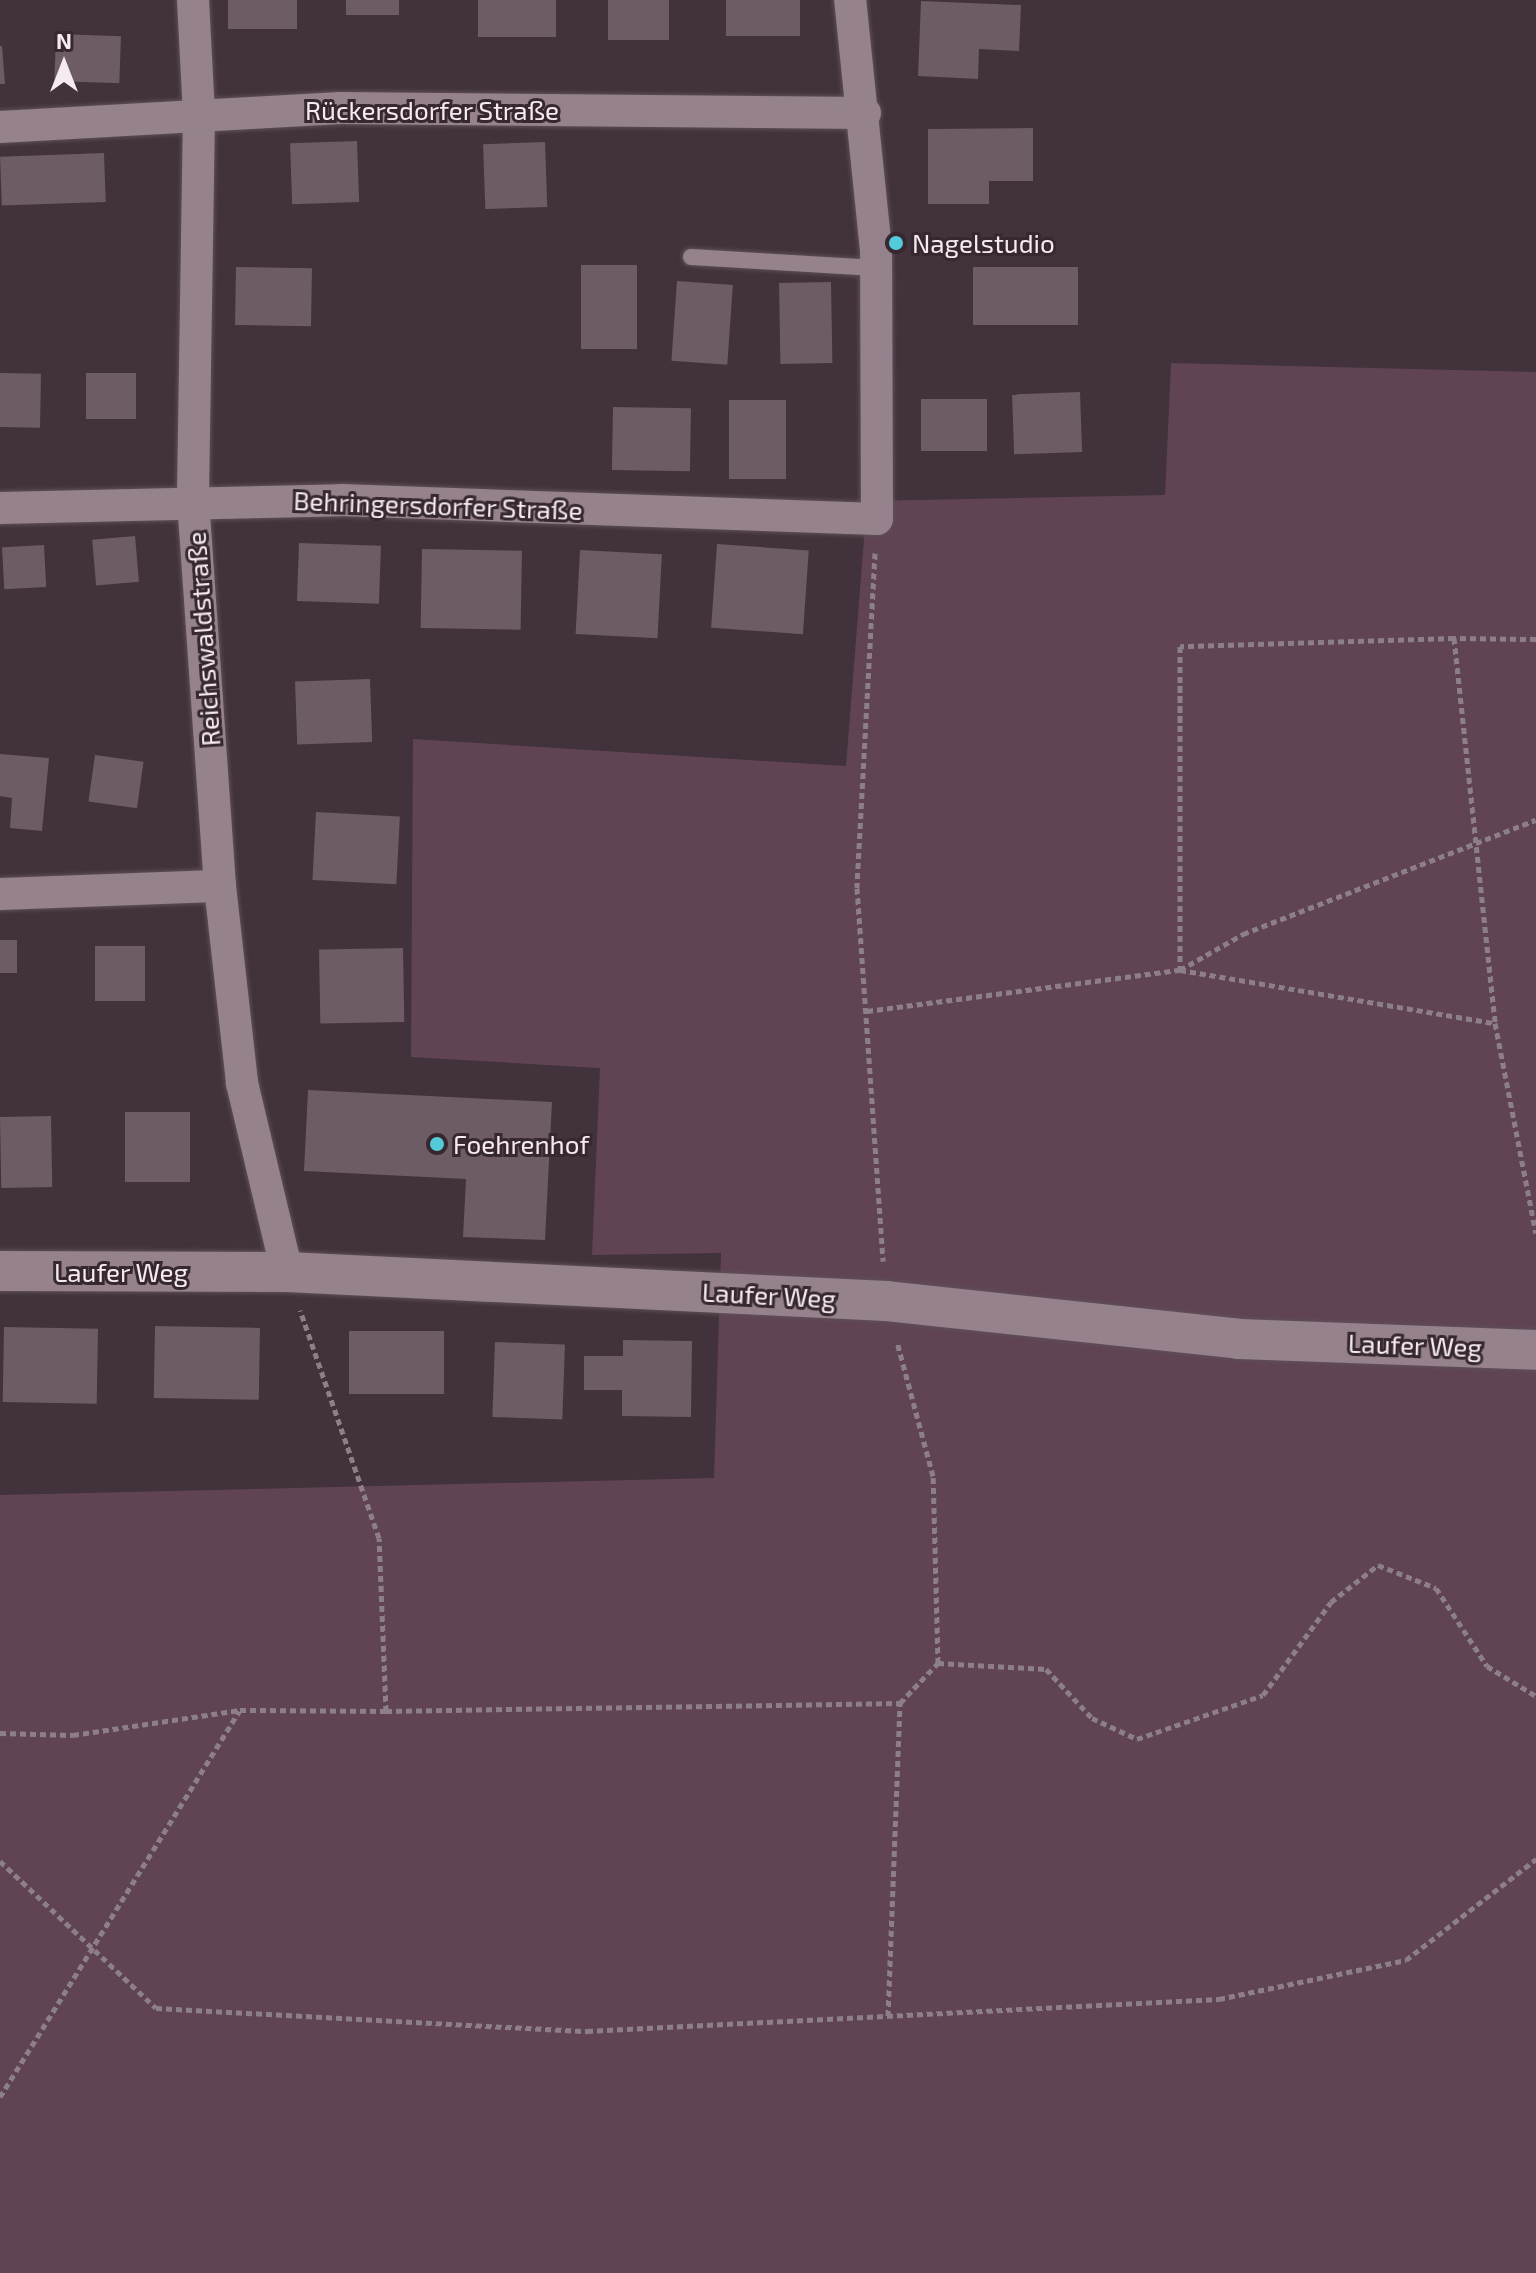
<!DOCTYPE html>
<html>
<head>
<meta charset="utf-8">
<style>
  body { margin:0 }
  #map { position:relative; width:1536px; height:2273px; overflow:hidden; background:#42323b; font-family:"Exo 2",sans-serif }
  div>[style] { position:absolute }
  .green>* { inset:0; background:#614454 }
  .building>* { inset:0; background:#6d5b65; transform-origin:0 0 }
  .path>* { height:5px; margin-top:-2.5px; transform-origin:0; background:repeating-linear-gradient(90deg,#8d7f87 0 6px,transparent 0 10px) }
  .roads { filter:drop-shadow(0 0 2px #5d4f58) drop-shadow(0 0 2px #5d4f58) }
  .service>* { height:16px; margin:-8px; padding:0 8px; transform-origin:8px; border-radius:8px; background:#95828c }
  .minor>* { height:32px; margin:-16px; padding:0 16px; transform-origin:16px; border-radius:16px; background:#95828c }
  .tertiary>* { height:40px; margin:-20px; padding:0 20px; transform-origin:20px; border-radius:20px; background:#95828c }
  .dots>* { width:22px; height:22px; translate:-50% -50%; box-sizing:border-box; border:4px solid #372830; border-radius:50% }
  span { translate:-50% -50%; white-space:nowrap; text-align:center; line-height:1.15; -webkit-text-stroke:6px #372830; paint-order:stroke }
  .street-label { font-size:26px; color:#f5eaf0 }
  .poi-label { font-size:26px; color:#f5eaf0 }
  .left { translate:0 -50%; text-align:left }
  .north { position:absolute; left:24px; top:24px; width:80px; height:80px; -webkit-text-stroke:6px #372830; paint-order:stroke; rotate:0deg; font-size:22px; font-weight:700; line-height:32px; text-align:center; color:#f5eaf0 }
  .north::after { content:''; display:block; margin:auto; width:28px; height:36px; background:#f5eaf0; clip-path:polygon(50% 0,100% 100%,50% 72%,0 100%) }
</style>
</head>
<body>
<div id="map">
  <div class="green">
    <i style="clip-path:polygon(1171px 363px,1536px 372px,1536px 2273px,0 2273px,0 1495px,714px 1478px,721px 1253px,592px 1255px,600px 1068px,411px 1057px,413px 739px,846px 766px,867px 501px,1165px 495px)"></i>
  </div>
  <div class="building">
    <i style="left:228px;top:0;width:69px;height:29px"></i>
    <i style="left:346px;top:0;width:53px;height:15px"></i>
    <i style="left:478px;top:0;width:78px;height:37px"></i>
    <i style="left:608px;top:0;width:61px;height:40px"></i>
    <i style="left:726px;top:0;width:74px;height:36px"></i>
    <i style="clip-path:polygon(921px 1px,1021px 5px,1019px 51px,979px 49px,978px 79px,918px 76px)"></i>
    <i style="left:56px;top:34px;width:65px;height:47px;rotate:2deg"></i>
    <i style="clip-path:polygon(0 46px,2px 46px,5px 84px,0 84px)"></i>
    <i style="clip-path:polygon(1033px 128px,1033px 181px,989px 181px,989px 204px,928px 204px,928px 129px)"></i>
    <i style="left:357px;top:141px;width:61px;height:67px;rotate:88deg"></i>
    <i style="left:545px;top:142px;width:65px;height:62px;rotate:88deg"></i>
    <i style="left:104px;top:153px;width:49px;height:104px;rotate:88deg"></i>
    <i style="left:581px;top:265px;width:56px;height:84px"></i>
    <i style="left:236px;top:267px;width:76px;height:58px;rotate:1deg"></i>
    <i style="left:973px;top:267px;width:105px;height:58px"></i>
    <i style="left:677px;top:281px;width:56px;height:80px;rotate:4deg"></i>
    <i style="left:831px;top:282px;width:81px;height:52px;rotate:89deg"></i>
    <i style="left:0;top:373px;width:41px;height:54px;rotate:1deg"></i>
    <i style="left:136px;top:373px;width:46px;height:50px;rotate:90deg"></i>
    <i style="left:1080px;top:392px;width:60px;height:68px;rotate:88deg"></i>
    <i style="left:921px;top:399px;width:66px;height:52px"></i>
    <i style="left:729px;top:400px;width:57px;height:79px"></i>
    <i style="left:613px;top:407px;width:78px;height:63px;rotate:1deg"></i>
    <i style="left:135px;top:536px;width:46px;height:43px;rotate:85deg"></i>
    <i style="left:299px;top:543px;width:82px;height:58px;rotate:2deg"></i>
    <i style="left:717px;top:544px;width:92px;height:84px;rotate:4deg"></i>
    <i style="left:44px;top:545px;width:42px;height:42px;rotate:87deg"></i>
    <i style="left:422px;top:549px;width:100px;height:79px;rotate:1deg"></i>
    <i style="left:580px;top:550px;width:82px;height:84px;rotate:3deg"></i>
    <i style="left:370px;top:679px;width:63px;height:75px;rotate:88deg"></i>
    <i style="clip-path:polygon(0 754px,49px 758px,42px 831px,10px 828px,12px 798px,0 796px)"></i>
    <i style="left:95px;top:755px;width:49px;height:47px;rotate:8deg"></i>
    <i style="left:316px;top:812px;width:84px;height:68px;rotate:3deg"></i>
    <i style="left:17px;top:940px;width:33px;height:17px;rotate:90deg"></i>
    <i style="left:95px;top:946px;width:50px;height:55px"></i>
    <i style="left:403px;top:948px;width:74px;height:84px;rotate:89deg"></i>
    <i style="clip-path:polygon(308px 1090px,552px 1102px,545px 1240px,463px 1237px,466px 1179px,304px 1171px)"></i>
    <i style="left:125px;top:1112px;width:65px;height:70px"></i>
    <i style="left:51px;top:1116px;width:71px;height:51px;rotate:89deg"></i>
    <i style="left:155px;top:1326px;width:105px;height:72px;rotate:1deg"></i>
    <i style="left:4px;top:1327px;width:94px;height:75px;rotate:1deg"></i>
    <i style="left:349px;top:1331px;width:95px;height:63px"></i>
    <i style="clip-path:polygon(623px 1340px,692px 1341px,691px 1417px,622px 1416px,622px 1390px,584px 1390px,584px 1356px,623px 1356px)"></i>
    <i style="left:495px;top:1342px;width:70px;height:75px;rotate:2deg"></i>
  </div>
  <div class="path">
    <i style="left:875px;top:553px;width:335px;rotate:93.1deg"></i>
    <i style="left:857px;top:888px;width:374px;rotate:86deg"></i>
    <i style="left:1454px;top:638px;width:274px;rotate:178.3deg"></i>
    <i style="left:1180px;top:646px;width:324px;rotate:90deg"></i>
    <i style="left:1180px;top:970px;width:73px;rotate:-29.7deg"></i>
    <i style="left:1243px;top:934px;width:314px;rotate:-21.3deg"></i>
    <i style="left:1536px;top:639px;width:82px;rotate:-179.3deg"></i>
    <i style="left:1454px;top:638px;width:387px;rotate:83.9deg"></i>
    <i style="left:1495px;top:1023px;width:214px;rotate:79deg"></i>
    <i style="left:867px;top:1011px;width:316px;rotate:-7.5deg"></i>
    <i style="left:1180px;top:970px;width:319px;rotate:9.6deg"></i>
    <i style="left:938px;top:1663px;width:108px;rotate:3.2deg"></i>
    <i style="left:1046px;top:1669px;width:67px;rotate:46.8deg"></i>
    <i style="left:1092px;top:1718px;width:50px;rotate:25deg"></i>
    <i style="left:1137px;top:1739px;width:133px;rotate:-19.2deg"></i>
    <i style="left:1263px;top:1695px;width:115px;rotate:-53.8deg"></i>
    <i style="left:1331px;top:1602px;width:60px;rotate:-38.2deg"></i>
    <i style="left:1378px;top:1565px;width:62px;rotate:21.6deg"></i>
    <i style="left:1436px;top:1588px;width:93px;rotate:56.8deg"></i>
    <i style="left:1487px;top:1666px;width:57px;rotate:31.5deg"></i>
    <i style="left:386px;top:1711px;width:514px;rotate:-0.89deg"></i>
    <i style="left:900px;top:1703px;width:55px;rotate:-46.5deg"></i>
    <i style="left:938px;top:1663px;width:187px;rotate:-91.5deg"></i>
    <i style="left:933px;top:1476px;width:139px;rotate:-105deg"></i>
    <i style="left:0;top:1733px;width:73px;rotate:1.6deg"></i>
    <i style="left:73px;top:1735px;width:169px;rotate:-8.5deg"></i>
    <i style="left:240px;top:1710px;width:146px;rotate:0.4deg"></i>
    <i style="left:386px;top:1711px;width:173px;rotate:-92.3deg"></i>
    <i style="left:379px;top:1538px;width:241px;rotate:-109.1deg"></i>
    <i style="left:0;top:1861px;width:214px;rotate:43.3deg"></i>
    <i style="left:156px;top:2008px;width:432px;rotate:3.1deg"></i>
    <i style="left:587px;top:2031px;width:633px;rotate:-2.9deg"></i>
    <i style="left:1219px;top:1999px;width:191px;rotate:-11.8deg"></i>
    <i style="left:1406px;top:1960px;width:165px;rotate:-37.8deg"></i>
    <i style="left:888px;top:2016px;width:313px;rotate:-87.8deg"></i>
    <i style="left:0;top:2097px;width:454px;rotate:-58.2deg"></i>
  </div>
  <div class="roads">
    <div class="service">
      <i style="left:691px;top:257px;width:185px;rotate:3.4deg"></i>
    </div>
    <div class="minor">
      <i style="left:193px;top:0;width:113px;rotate:87deg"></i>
      <i style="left:199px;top:113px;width:387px;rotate:90.9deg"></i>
      <i style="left:193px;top:500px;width:387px;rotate:86deg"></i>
      <i style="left:220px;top:886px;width:198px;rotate:83.6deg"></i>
      <i style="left:242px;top:1083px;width:194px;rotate:76.6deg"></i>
      <i style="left:0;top:127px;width:341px;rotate:-3.2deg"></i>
      <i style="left:340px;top:108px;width:525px;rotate:0.55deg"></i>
      <i style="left:0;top:508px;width:341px;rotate:-1.3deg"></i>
      <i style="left:341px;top:500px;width:536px;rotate:2.03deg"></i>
      <i style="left:877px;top:519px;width:269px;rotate:-90.2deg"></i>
      <i style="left:876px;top:250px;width:251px;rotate:-95.9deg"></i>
      <i style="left:0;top:894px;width:220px;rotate:-2.1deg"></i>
    </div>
    <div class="tertiary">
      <i style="left:0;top:1271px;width:287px;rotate:0.2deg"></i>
      <i style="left:287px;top:1272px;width:600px;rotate:2.77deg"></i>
      <i style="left:886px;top:1301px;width:355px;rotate:6.1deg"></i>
      <i style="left:1239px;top:1339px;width:297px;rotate:2.1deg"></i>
    </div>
  </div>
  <div class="dots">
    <i style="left:896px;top:243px;background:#53cbdb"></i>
    <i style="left:437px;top:1144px;background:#53cbdb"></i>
  </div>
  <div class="street-label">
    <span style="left:432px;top:110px">Rückersdorfer Straße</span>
    <span style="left:438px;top:505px;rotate:2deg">Behringersdorfer Straße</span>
    <span style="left:203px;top:639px;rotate:-94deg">Reichswaldstraße</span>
    <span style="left:121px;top:1272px">Laufer Weg</span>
    <span style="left:769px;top:1295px;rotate:3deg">Laufer Weg</span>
    <span style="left:1415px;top:1345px;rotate:2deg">Laufer Weg</span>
  </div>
  <div class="poi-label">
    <span class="left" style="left:912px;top:243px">Nagelstudio</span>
    <span class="left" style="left:453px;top:1144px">Foehrenhof</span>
  </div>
  <div class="north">N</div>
</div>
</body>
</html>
